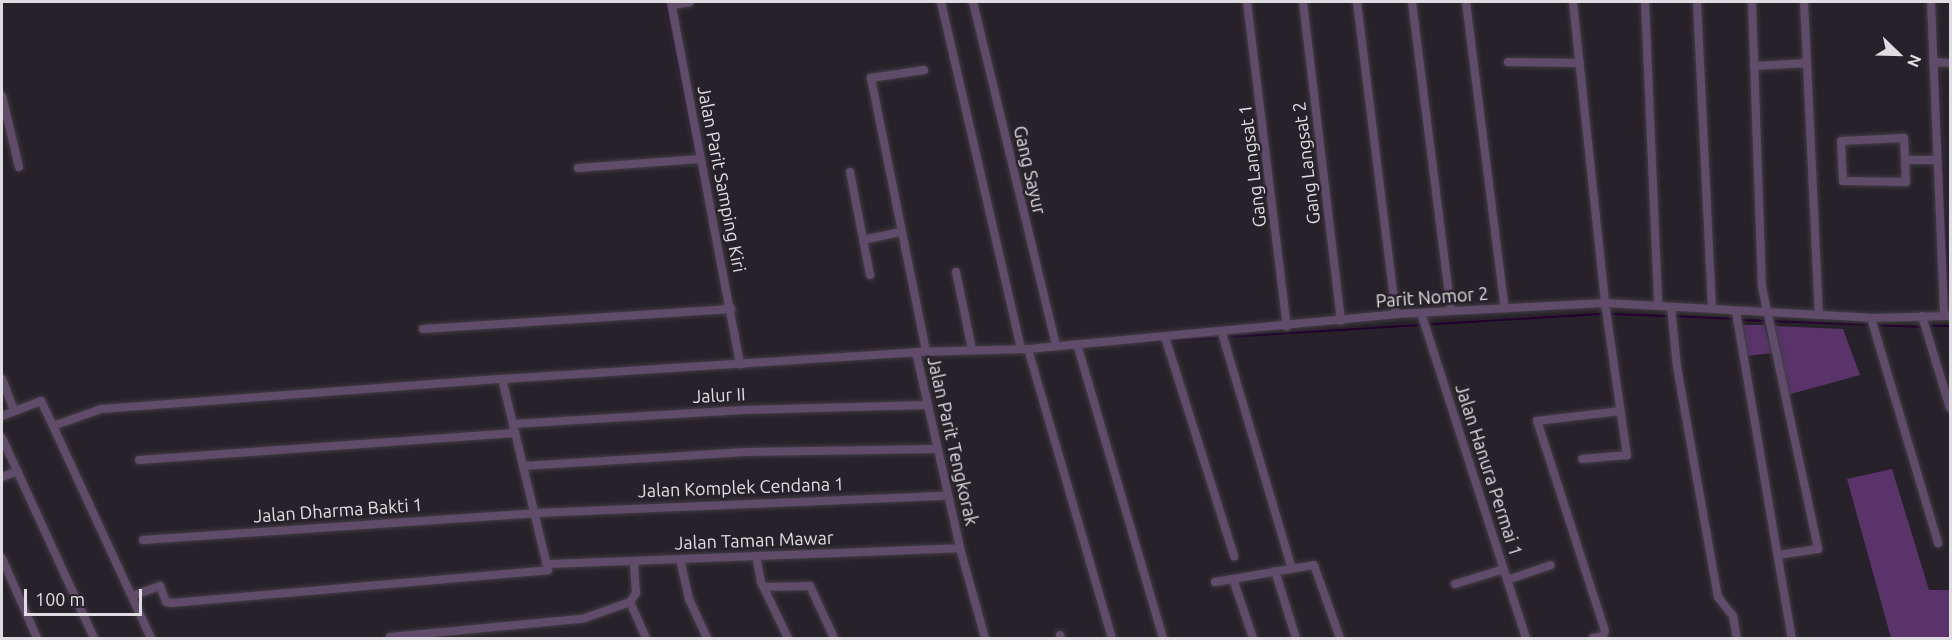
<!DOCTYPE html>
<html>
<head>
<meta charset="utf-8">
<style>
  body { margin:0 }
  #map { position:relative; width:1952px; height:640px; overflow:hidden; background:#272229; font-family:Ubuntu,sans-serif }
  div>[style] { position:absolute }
  .green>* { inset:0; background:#5a336b }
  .stream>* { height:2px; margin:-1px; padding:0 1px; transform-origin:1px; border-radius:1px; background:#220030 }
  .roads { filter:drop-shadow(0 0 2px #413c43) drop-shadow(0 0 2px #413c43) }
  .minor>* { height:8px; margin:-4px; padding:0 4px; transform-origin:4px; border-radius:4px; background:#604b6a }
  span { translate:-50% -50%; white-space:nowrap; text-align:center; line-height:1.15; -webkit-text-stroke:5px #272229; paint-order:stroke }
  .street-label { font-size:18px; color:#e0dde2 }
  .frame { position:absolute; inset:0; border:3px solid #e0dde2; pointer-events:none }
  .north { position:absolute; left:1868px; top:24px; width:60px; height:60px; -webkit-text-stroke:4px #272229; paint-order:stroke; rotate:113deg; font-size:16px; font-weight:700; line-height:24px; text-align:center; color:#e0dde2 }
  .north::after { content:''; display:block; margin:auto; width:21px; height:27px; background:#e0dde2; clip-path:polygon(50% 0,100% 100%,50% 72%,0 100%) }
  .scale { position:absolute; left:24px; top:589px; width:118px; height:27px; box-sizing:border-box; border:3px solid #e0dde2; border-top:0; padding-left:8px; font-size:18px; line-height:21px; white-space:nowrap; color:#e0dde2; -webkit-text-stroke:4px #272229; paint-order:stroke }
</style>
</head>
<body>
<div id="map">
  <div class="green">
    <i style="clip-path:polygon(1743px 325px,1764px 325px,1772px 353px,1747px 356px)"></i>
    <i style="clip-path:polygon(1773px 326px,1843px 329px,1860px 375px,1787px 395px)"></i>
    <i style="clip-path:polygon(1892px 469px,1929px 590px,1950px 590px,1950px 638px,1891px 638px,1847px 479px)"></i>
  </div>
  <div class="stream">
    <i style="left:665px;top:2px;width:195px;rotate:78.7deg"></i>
    <i style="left:1936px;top:34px;width:25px;rotate:85deg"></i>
    <i style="left:1938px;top:64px;width:249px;rotate:87.2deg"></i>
    <i style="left:1608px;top:314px;width:61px;rotate:1.9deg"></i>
    <i style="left:1674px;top:316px;width:61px;rotate:2.8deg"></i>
    <i style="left:1740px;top:320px;width:28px;rotate:2deg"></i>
    <i style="left:1773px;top:321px;width:150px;rotate:2.3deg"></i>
    <i style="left:1929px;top:326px;width:21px"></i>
    <i style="left:1225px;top:337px;width:379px;rotate:-3.5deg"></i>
    <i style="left:1168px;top:341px;width:52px;rotate:-3.3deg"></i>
    <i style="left:1144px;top:342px;width:19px;rotate:-3deg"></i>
  </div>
  <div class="roads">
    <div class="minor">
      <i style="left:671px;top:2px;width:369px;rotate:79.2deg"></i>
      <i style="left:941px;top:2px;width:356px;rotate:77deg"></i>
      <i style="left:973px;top:2px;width:354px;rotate:76.4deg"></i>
      <i style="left:1247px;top:2px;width:327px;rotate:83deg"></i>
      <i style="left:1303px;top:2px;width:321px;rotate:83.2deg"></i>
      <i style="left:1357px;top:2px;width:314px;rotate:82.9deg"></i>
      <i style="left:1412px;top:2px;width:311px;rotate:82.8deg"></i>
      <i style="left:1466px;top:2px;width:309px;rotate:82.8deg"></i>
      <i style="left:1573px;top:2px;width:303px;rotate:83.9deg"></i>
      <i style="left:1605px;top:303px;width:154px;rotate:81.8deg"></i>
      <i style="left:1627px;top:455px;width:45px;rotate:174.9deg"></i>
      <i style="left:1645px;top:2px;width:302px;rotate:87.5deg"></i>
      <i style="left:1697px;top:2px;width:306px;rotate:87.2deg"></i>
      <i style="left:1752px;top:2px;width:285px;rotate:88deg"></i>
      <i style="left:1762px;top:287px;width:268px;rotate:77.9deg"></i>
      <i style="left:1818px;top:549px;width:40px;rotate:171.5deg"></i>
      <i style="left:1931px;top:2px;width:314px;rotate:87.6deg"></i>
      <i style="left:672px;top:5px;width:18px;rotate:-9deg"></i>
      <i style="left:1508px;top:62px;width:72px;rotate:0.8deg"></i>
      <i style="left:1933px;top:62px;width:17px;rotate:3deg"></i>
      <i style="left:1807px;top:63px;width:252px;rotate:87.3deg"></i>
      <i style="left:1754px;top:66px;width:53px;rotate:-3.2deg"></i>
      <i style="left:1807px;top:63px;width:61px;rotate:-92.8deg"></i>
      <i style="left:924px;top:70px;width:54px;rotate:171.4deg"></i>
      <i style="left:871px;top:78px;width:279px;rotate:78.6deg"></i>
      <i style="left:2px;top:96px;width:73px;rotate:76.5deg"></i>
      <i style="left:1904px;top:138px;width:44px;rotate:87.4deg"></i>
      <i style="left:1906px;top:182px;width:63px;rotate:-179.1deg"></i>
      <i style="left:1843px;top:181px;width:40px;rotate:-92.9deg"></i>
      <i style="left:1841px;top:141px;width:63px;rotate:-2.7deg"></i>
      <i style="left:1907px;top:160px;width:29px"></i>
      <i style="left:578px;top:168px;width:122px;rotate:-4.2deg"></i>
      <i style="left:850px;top:172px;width:105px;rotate:79deg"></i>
      <i style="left:863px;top:240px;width:40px;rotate:-12deg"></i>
      <i style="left:956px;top:272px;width:79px;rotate:78.3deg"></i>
      <i style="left:1671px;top:307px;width:60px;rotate:84.3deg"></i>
      <i style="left:1677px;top:367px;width:234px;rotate:79.9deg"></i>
      <i style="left:1718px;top:597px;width:24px;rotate:52deg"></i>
      <i style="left:1733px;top:616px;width:22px;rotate:80deg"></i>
      <i style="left:1736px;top:312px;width:331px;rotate:80.3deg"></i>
      <i style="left:1421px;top:313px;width:342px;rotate:72.1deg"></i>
      <i style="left:1922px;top:316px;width:96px;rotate:73.1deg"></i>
      <i style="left:1871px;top:318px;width:235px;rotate:73.4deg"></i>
      <i style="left:423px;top:329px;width:309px;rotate:-3.7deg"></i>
      <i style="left:1222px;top:333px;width:246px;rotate:73.5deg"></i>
      <i style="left:1165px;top:337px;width:230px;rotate:72.5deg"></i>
      <i style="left:1077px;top:344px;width:306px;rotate:73.7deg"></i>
      <i style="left:1028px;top:349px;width:301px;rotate:73.8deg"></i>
      <i style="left:916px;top:352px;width:112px;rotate:-1.5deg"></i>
      <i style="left:1028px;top:349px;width:370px;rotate:-5.4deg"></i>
      <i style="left:1396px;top:314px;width:209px;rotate:-3deg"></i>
      <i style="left:1605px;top:303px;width:266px;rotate:3.2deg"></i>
      <i style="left:1871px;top:318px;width:79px;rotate:-1.5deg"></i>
      <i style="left:2px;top:379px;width:34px;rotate:69deg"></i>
      <i style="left:2px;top:416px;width:42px;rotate:-21deg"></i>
      <i style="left:41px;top:401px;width:28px;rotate:64deg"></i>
      <i style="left:53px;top:426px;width:51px;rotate:-19.5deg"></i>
      <i style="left:101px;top:409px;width:402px;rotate:-4.3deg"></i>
      <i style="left:513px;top:424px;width:231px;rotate:-3.5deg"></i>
      <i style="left:744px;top:410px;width:183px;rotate:-1.6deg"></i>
      <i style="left:53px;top:426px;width:234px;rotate:65.2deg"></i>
      <i style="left:2px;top:438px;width:220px;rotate:65.3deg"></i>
      <i style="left:139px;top:460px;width:377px;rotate:-4.1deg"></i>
      <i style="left:523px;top:466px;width:222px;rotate:-3.6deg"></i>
      <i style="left:745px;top:452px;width:191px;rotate:-0.9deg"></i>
      <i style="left:2px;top:477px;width:17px;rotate:-21deg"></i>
      <i style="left:143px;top:540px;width:393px;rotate:-3.9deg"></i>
      <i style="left:535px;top:513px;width:413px;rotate:-2.4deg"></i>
      <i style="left:756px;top:556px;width:26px;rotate:79deg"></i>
      <i style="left:761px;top:582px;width:62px;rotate:64.3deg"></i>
      <i style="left:2px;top:558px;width:87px;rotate:66.4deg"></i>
      <i style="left:680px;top:559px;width:41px;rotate:77.3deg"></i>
      <i style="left:689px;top:599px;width:43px;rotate:65.2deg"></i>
      <i style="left:550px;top:564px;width:410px;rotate:-2.2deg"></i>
      <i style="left:1275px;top:571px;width:70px;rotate:72.6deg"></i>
      <i style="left:1233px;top:579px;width:62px;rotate:71.3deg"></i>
      <i style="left:1507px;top:580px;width:46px;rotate:-18.8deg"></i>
      <i style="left:1215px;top:582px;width:100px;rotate:-9.7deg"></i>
      <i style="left:1314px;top:565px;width:77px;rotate:70.4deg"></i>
      <i style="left:1455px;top:584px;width:51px;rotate:-17deg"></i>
      <i style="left:765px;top:587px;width:45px;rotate:-1.3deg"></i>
      <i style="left:810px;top:586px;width:57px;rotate:65.2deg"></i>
      <i style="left:132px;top:596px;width:30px;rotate:-20deg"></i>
      <i style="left:160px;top:586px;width:17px;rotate:69deg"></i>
      <i style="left:166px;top:602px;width:6px;rotate:9deg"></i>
      <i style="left:172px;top:603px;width:377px;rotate:-5deg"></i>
      <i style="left:548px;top:570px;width:196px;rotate:-103.5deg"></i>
      <i style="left:502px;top:379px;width:415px;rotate:-3.7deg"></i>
      <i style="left:916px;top:352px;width:201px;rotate:77.3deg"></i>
      <i style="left:960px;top:548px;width:93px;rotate:74.5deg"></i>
      <i style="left:630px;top:602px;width:11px;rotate:-56deg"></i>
      <i style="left:636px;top:593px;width:31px;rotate:-94deg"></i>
      <i style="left:1060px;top:635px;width:3px;rotate:72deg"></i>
      <i style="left:390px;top:637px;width:193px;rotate:-5.4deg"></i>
      <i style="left:582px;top:619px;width:51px;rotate:-19.5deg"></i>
      <i style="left:630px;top:602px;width:39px;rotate:66deg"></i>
      <i style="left:1593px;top:638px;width:10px;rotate:-11deg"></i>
      <i style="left:1603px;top:636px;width:5px;rotate:-68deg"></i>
      <i style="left:1605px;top:631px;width:221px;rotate:-107.9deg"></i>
      <i style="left:1537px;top:421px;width:84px;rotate:-6.9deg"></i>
    </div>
  </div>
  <div class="street-label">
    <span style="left:1306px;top:163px;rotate:-97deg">Gang Langsat 2</span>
    <span style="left:1252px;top:166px;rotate:-97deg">Gang Langsat 1</span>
    <span style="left:1030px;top:170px;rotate:77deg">Gang Sayur</span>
    <span style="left:722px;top:179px;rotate:79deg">Jalan Parit Samping Kiri</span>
    <span style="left:1432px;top:297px;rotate:-4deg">Parit Nomor 2</span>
    <span style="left:719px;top:395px;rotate:-3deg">Jalur II</span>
    <span style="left:953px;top:441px;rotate:77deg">Jalan Parit Tengkorak</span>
    <span style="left:1489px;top:470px;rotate:72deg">Jalan Hanura Permai 1</span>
    <span style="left:741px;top:487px;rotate:-2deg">Jalan Komplek Cendana 1</span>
    <span style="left:338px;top:510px;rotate:-4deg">Jalan Dharma Bakti 1</span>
    <span style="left:754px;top:540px;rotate:-2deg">Jalan Taman Mawar</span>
  </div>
  <div class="frame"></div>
  <div class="north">N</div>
  <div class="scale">100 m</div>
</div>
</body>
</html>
